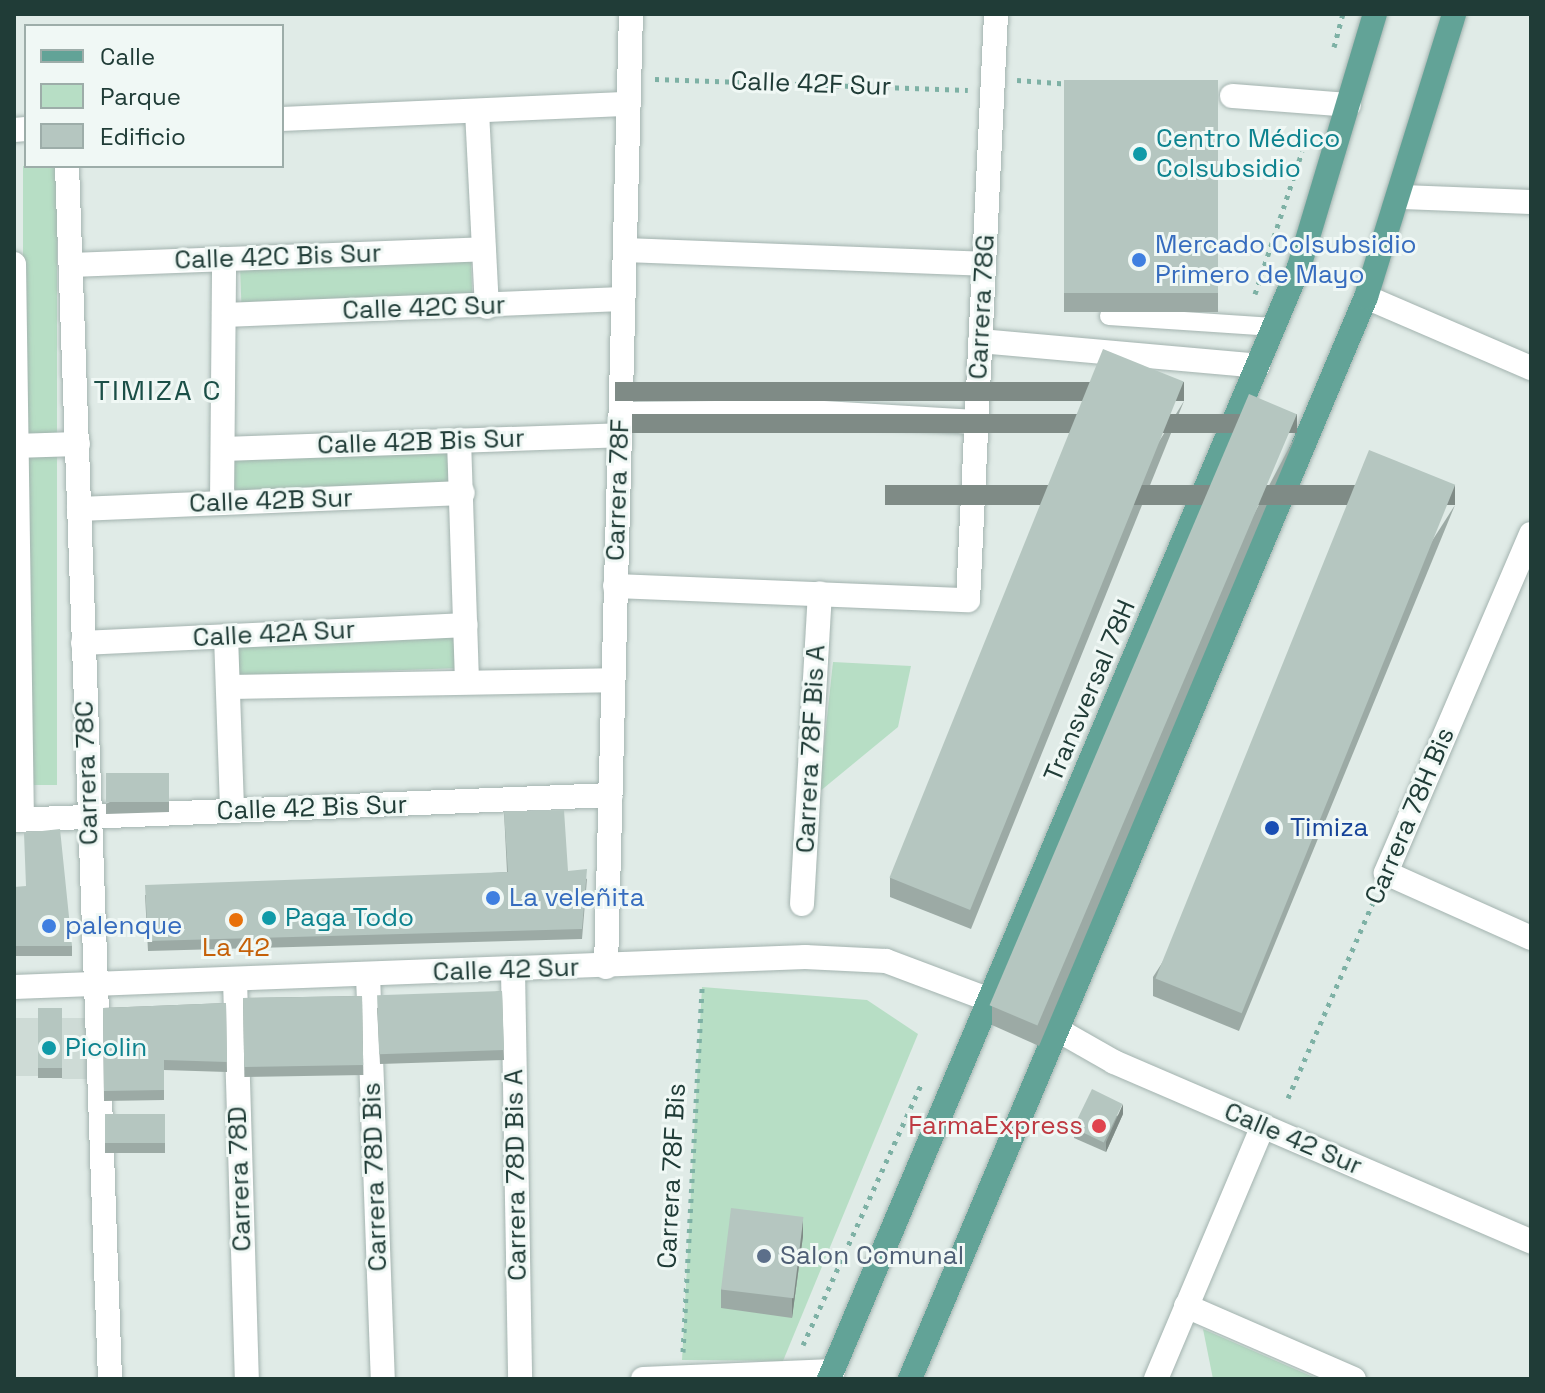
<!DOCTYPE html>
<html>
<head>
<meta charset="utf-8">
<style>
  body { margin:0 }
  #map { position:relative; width:1545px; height:1393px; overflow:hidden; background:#e0ebe7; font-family:"Space Grotesk",sans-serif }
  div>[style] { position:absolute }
  .built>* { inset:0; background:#cedbd6; transform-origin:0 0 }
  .green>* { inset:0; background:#b7dec5; transform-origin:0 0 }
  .path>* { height:5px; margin-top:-2.5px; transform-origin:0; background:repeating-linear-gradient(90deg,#7eb1a5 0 4px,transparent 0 10px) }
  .roads { filter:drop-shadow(0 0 2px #a3b3af) drop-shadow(0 0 2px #a3b3af) }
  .service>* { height:18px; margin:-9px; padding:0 9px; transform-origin:9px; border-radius:9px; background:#fff }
  .pedestrian>* { height:24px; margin:-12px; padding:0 12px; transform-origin:12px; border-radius:12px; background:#fff }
  .minor>* { height:24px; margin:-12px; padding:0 12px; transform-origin:12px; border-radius:12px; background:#fff }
  .tertiary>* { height:24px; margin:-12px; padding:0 12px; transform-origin:12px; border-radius:12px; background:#fff }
  .primary>* { height:24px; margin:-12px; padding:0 12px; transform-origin:12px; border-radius:12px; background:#62a397 }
  .wall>* { inset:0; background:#9caaa5; transform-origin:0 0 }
  .shaded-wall>* { inset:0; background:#7f8b86; transform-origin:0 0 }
  .building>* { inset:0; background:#b5c6c0; transform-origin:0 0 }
  .dots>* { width:22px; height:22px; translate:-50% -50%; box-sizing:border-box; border:4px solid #f0f8f5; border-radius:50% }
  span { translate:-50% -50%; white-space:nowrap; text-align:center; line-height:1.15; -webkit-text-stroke:6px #f0f8f5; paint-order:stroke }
  .street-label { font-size:26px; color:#203c37 }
  .culture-label { font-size:26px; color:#0d838f }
  .left { translate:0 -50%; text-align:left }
  .shop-label { font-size:26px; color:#366cbe }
  .transit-label { font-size:26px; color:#164399 }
  .food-label { font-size:26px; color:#c56008 }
  .health-label { font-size:26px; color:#be3a42 }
  .right { translate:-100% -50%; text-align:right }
  .service-label { font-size:26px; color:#4e5e75 }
  .neighbourhood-label { font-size:28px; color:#1b4f47; letter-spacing:2px }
  .frame { position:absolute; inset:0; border:16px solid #203c37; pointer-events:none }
  .legend { position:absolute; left:24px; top:24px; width:260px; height:144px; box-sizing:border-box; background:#f0f8f5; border:2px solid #9dada9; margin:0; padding:10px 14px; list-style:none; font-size:24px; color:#203c37 }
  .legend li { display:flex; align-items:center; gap:16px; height:40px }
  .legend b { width:40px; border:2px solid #9dada9 }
</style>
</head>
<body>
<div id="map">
  <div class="built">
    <i style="left:14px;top:1018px;width:24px;height:58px"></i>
    <i style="left:62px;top:1018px;width:27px;height:61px"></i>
  </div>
  <div class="green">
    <i style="left:23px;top:166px;width:34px;height:619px"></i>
    <i style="left:471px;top:261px;width:33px;height:231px;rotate:88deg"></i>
    <i style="left:457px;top:452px;width:33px;height:232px;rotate:88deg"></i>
    <i style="left:460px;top:635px;width:33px;height:231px;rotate:88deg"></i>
    <i style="clip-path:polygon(833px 662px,911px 666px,898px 727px,819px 792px)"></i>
    <i style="clip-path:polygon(702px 987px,867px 1000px,918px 1034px,783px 1361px,682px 1360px)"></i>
    <i style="clip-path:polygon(1203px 1329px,1318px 1379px,1213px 1379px)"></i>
  </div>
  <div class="path">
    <i style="left:1334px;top:47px;width:34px;rotate:-75deg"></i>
    <i style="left:655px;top:79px;width:313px;rotate:2deg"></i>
    <i style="left:1017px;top:80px;width:54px;rotate:4.2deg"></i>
    <i style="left:1255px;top:294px;width:150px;rotate:-71.7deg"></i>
    <i style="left:1288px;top:1098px;width:220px;rotate:-66.5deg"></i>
    <i style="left:803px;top:1345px;width:286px;rotate:-65.6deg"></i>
    <i style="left:683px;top:1352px;width:365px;rotate:-87deg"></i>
  </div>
  <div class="roads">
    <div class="service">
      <i style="left:1109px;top:316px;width:165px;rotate:3.8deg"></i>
    </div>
    <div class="pedestrian">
      <i style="left:802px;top:904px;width:311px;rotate:-86.7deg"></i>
    </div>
    <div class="minor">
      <i style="left:1232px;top:96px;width:117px;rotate:4.4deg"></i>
      <i style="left:477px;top:111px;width:196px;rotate:87.1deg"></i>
      <i style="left:282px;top:119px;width:347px;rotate:-2.5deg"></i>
      <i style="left:14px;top:130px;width:12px;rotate:-5deg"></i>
      <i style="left:67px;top:166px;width:1214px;rotate:87.97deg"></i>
      <i style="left:1402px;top:197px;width:129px;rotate:2.2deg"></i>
      <i style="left:625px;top:250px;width:358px;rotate:2.2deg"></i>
      <i style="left:14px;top:264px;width:556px;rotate:89.18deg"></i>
      <i style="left:71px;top:265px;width:413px;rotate:-2.2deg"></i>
      <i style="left:1366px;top:297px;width:180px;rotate:23.3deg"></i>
      <i style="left:224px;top:315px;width:399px;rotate:-2.3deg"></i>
      <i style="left:980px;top:341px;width:279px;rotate:5.1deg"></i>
      <i style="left:621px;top:414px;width:186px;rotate:-0.6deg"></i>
      <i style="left:807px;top:412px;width:169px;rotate:3.4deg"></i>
      <i style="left:459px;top:440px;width:242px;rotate:88.1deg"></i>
      <i style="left:14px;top:446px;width:64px;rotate:-1.8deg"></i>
      <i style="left:223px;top:449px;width:397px;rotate:-2deg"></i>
      <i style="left:222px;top:503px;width:244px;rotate:-89.5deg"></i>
      <i style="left:79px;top:509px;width:384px;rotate:-2.4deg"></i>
      <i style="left:1531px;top:534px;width:369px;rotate:113.2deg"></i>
      <i style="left:1386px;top:873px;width:159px;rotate:24.1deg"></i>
      <i style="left:615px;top:586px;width:353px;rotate:2.3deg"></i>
      <i style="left:968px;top:600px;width:587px;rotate:-87.26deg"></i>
      <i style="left:226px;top:636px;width:175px;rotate:88deg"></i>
      <i style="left:83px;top:643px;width:383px;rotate:-2.7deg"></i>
      <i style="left:228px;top:687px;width:385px;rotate:-1deg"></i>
      <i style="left:14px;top:820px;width:597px;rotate:-2.4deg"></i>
      <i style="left:606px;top:967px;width:953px;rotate:-88.5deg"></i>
      <i style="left:513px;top:970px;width:409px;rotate:89deg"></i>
      <i style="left:368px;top:975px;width:404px;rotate:87.9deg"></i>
      <i style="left:235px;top:980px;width:399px;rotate:88.3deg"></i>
      <i style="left:1186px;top:1306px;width:183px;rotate:23.5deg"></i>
      <i style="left:643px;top:1379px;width:190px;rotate:-2.4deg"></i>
      <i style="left:1156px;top:1379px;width:275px;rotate:-67.1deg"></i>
    </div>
    <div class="tertiary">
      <i style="left:14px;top:987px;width:792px;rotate:-2.17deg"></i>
      <i style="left:805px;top:957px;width:81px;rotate:2.8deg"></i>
      <i style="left:886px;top:961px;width:111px;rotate:20.6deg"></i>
      <i style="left:1058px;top:1030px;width:64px;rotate:29.7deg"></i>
      <i style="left:1114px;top:1062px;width:454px;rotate:23.3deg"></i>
    </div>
    <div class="primary">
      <i style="left:829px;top:1379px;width:1207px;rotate:-67.09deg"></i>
      <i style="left:1299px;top:267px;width:264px;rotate:-73.3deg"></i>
      <i style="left:910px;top:1379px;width:1174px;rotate:-67.15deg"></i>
      <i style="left:1366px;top:297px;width:296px;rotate:-72.7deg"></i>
    </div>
  </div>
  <div class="wall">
    <i style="left:1064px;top:80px;width:154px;height:232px"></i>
    <i style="clip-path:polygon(1184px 401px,971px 929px,890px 897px,890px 878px)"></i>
    <i style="clip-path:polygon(1297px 433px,1039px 1046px,992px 1025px,992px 1006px)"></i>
    <i style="clip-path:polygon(1455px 505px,1239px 1031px,1153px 996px,1153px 977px)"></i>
    <i style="clip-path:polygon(169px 773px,169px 812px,106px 814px,106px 804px)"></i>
    <i style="clip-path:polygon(504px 812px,568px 871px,587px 879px,582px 939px,148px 951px,145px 895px,507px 872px)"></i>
    <i style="clip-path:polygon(14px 887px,72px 946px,72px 956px,14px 956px)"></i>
    <i style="clip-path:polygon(502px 991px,504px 1060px,380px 1064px,377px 1008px)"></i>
    <i style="left:362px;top:996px;width:79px;height:119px;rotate:89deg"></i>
    <i style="clip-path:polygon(226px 1003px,227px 1072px,164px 1070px,164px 1100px,104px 1101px,103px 1008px)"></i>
    <i style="left:38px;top:1008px;width:24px;height:70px"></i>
    <i style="left:165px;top:1114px;width:39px;height:60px;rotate:90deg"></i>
    <i style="clip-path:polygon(1123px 1114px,1106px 1152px,1074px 1138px,1074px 1128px)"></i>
    <i style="clip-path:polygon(803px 1236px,792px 1318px,721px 1308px,721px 1289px)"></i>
  </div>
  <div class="shaded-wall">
    <i style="left:1184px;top:382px;width:19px;height:569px;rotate:90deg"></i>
    <i style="left:1297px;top:414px;width:19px;height:665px;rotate:90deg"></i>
    <i style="left:1455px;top:485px;width:20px;height:570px;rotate:90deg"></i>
    <i style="clip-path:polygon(1123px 1104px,1123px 1114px,1106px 1152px,1106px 1142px)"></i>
    <i style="clip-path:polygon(803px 1217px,803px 1236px,792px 1318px,792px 1298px)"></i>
  </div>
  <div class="building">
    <i style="left:1064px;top:80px;width:154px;height:213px"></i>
    <i style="left:1103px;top:349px;width:87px;height:570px;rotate:22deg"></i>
    <i style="left:1249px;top:394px;width:52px;height:664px;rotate:23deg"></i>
    <i style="left:1369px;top:450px;width:93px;height:570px;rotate:22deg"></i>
    <i style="left:169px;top:773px;width:29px;height:63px;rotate:90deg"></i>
    <i style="clip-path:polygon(564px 810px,568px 871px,587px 869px,582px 929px,148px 941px,145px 885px,508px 872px,504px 812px)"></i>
    <i style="clip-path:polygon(60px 829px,72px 946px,14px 946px,14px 887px,26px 886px,24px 833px)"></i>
    <i style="left:502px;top:991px;width:59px;height:125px;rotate:88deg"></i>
    <i style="left:362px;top:996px;width:69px;height:119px;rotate:89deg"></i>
    <i style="clip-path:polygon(226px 1003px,227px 1062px,164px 1060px,164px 1090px,104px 1091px,103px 1008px)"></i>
    <i style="left:38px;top:1008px;width:24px;height:60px"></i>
    <i style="left:1092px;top:1089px;width:34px;height:43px;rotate:26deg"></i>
    <i style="left:165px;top:1114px;width:29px;height:60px;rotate:90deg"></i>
    <i style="left:731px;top:1208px;width:73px;height:82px;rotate:7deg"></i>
  </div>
  <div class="dots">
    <i style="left:1140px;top:154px;background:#0f9aa8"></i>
    <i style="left:1139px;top:260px;background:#3f7fe0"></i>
    <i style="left:1272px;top:828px;background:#1a4fb4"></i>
    <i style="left:493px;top:898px;background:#3f7fe0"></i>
    <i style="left:269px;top:918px;background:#0f9aa8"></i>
    <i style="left:236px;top:920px;background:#e8710a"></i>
    <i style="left:49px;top:926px;background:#3f7fe0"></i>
    <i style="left:49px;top:1048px;background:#0f9aa8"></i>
    <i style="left:1099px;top:1126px;background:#e0444e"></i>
    <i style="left:764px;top:1256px;background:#5c6f8a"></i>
  </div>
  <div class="street-label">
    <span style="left:811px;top:84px;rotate:2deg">Calle 42F Sur</span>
    <span style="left:278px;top:257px;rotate:-2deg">Calle 42C Bis Sur</span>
    <span style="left:982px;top:307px;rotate:-87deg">Carrera 78G</span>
    <span style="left:424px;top:308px;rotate:-2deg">Calle 42C Sur</span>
    <span style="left:421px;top:442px;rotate:-2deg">Calle 42B Bis Sur</span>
    <span style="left:618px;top:490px;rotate:-88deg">Carrera 78F</span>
    <span style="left:271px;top:501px;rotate:-2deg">Calle 42B Sur</span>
    <span style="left:274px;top:634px;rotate:-3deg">Calle 42A Sur</span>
    <span style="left:1090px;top:691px;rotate:-67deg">Transversal 78H</span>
    <span style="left:811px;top:749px;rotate:-87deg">Carrera 78F Bis A</span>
    <span style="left:87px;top:773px;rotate:-92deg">Carrera 78C</span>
    <span style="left:312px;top:808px;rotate:-2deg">Calle 42 Bis Sur</span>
    <span style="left:1410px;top:816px;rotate:-67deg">Carrera 78H Bis</span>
    <span style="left:506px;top:970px;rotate:-2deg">Calle 42 Sur</span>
    <span style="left:1293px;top:1139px;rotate:23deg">Calle 42 Sur</span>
    <span style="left:516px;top:1175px;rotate:-91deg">Carrera 78D Bis A</span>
    <span style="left:672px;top:1176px;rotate:-87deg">Carrera 78F Bis</span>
    <span style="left:375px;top:1177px;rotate:-92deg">Carrera 78D Bis</span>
    <span style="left:240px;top:1179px;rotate:-92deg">Carrera 78D</span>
  </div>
  <div class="culture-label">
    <span class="left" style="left:1156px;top:154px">Centro Médico<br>Colsubsidio</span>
    <span class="left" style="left:285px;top:918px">Paga Todo</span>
    <span class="left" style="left:65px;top:1048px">Picolin</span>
  </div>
  <div class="shop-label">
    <span class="left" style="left:1155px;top:260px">Mercado Colsubsidio<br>Primero de Mayo</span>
    <span class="left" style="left:509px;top:898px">La veleñita</span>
    <span class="left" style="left:65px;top:926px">palenque</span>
  </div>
  <div class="transit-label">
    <span class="left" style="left:1290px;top:828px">Timiza</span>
  </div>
  <div class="food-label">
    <span style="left:236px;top:948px">La 42</span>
  </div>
  <div class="health-label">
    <span class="right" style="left:1083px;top:1126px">FarmaExpress</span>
  </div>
  <div class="service-label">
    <span class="left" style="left:780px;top:1256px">Salon Comunal</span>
  </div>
  <div class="neighbourhood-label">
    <span style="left:158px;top:390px">TIMIZA C</span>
  </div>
  <div class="frame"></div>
  <ul class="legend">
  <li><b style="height:10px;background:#62a397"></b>Calle</li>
  <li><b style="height:22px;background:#b7dec5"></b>Parque</li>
  <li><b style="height:22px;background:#b5c6c0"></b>Edificio</li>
  </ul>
</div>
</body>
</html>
